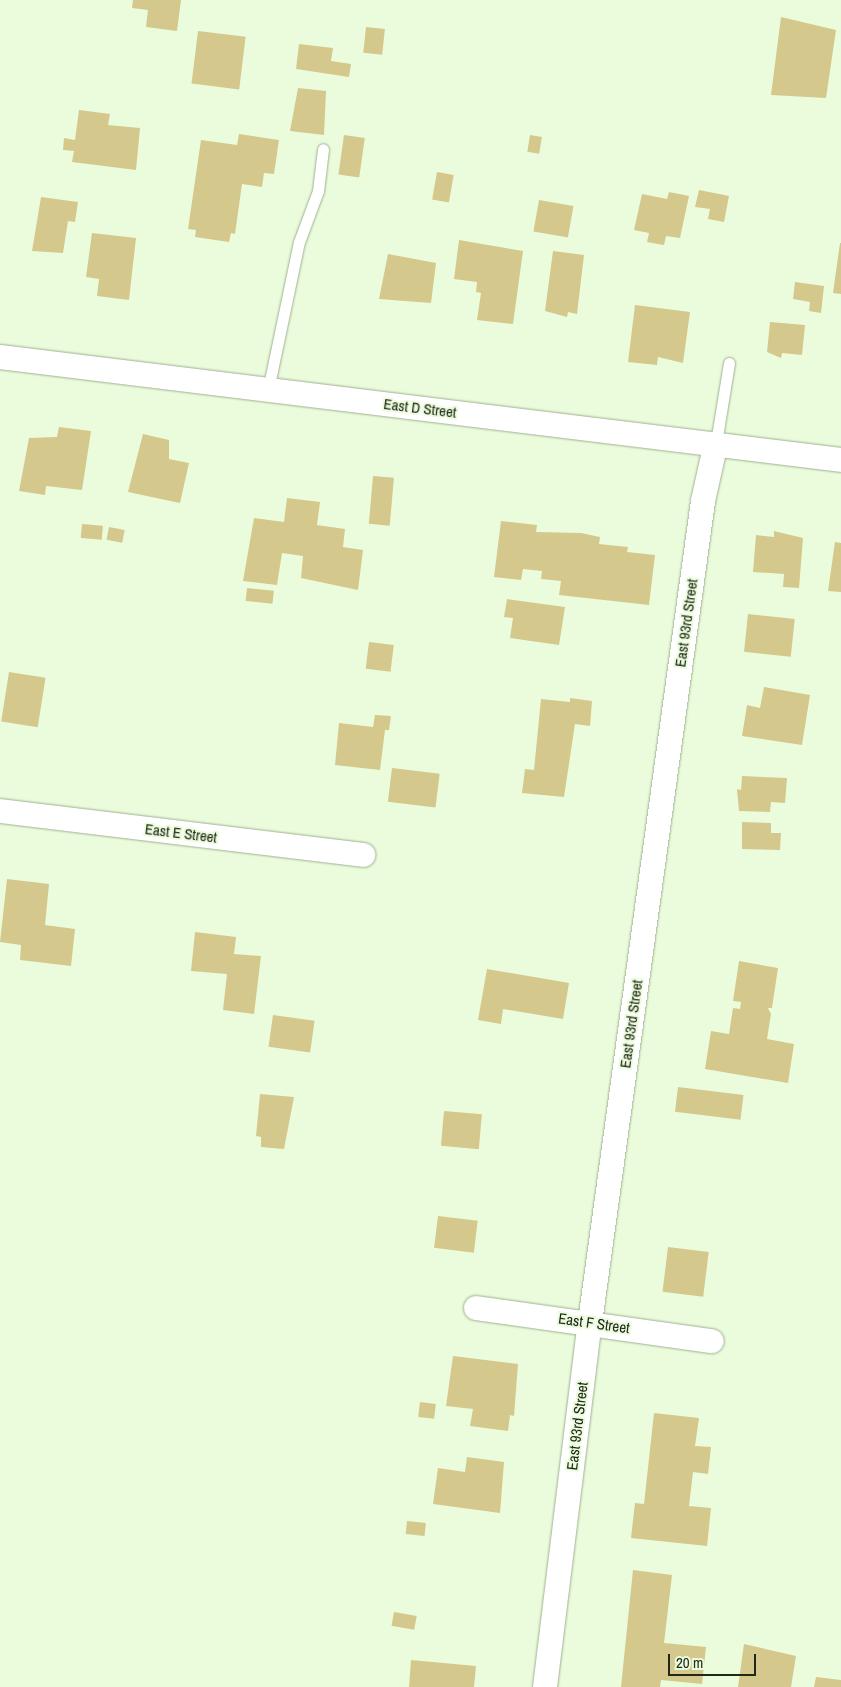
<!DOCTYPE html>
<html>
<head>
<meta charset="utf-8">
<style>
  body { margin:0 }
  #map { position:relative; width:841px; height:1687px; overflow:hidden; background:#ebfcdc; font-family:"Archivo Narrow",sans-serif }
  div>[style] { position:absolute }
  .building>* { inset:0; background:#d5c88d; transform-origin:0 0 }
  .roads { filter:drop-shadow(0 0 1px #a0b092) drop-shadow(0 0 1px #a0b092) }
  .service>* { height:11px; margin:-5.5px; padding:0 5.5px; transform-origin:5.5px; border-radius:5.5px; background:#fff }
  .minor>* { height:24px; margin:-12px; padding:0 12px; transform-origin:12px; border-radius:12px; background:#fff }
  span { translate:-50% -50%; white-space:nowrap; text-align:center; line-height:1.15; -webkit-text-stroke:4px #ebfcdc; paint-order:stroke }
  .street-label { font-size:15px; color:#21271b }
  .scale { position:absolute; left:668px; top:1654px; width:88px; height:22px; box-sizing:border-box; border:2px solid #21271b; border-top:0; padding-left:6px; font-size:15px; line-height:18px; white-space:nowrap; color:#21271b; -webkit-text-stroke:4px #ebfcdc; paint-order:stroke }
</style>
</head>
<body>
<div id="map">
  <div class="building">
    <i style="clip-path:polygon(133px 0,181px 0,177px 31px,146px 27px,148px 10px,132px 8px)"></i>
    <i style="clip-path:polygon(781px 17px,836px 30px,826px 98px,771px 95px)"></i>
    <i style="left:366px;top:27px;width:19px;height:26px;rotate:6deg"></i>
    <i style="left:198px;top:31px;width:48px;height:53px;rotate:7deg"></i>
    <i style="clip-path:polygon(299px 44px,333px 48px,331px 61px,351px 64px,349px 77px,296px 69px)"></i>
    <i style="clip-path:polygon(298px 88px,326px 91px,324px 135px,290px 131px)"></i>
    <i style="clip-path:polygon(79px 110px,110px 114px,108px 125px,140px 128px,136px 170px,72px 162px,74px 151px,63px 150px,64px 138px,75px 140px)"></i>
    <i style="clip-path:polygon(239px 134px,279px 140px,274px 174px,264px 173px,262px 187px,242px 184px,235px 234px,231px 233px,229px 242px,195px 237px,196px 230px,188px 229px,201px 140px,237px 145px)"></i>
    <i style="left:344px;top:135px;width:21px;height:40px;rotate:8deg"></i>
    <i style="left:530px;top:135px;width:12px;height:17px;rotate:9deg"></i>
    <i style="left:437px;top:172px;width:17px;height:28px;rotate:10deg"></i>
    <i style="clip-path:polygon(699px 190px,729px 196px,724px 222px,708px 219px,710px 209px,695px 207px)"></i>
    <i style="clip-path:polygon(669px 192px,689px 196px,680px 238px,666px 236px,664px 245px,647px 242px,649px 233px,634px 230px,642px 194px,667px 199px)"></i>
    <i style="clip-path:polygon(41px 197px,78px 202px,75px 222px,68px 221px,63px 253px,32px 251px)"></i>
    <i style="left:539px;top:200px;width:35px;height:32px;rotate:10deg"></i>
    <i style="clip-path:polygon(92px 233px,136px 238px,129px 300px,97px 296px,99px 279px,86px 277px)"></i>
    <i style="clip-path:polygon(459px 240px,523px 251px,513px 324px,477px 320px,481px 293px,476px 292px,477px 282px,454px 279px)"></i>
    <i style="clip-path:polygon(840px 243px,841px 243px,841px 294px,833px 293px)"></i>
    <i style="clip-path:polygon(553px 251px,584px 255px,577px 314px,568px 312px,567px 317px,545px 311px)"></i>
    <i style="clip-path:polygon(388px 254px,436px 263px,431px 303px,379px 299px)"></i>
    <i style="clip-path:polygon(795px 282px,824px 286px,821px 313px,809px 311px,810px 302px,793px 299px)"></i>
    <i style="clip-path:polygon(635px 305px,690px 312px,683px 363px,658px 357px,657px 365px,628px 362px)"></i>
    <i style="clip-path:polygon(770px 322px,805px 325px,802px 355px,782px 353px,781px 358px,767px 352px)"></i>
    <i style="clip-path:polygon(59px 427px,91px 431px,82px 490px,46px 486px,45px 495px,19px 491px,29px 438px,57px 437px)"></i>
    <i style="clip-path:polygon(143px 434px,169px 440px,169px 459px,189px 463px,180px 503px,128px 492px)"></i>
    <i style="left:373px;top:476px;width:21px;height:48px;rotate:5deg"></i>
    <i style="clip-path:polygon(287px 498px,320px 502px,317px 525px,345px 529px,343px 547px,363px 550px,358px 590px,301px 578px,303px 556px,282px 553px,277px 585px,243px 581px,254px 518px,284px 522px)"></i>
    <i style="clip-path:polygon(501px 521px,537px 525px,536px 532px,581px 533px,600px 537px,599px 544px,628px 547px,627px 552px,655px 555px,649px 605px,559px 595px,561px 581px,541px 579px,542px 571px,523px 569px,521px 580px,494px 577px)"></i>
    <i style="left:82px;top:524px;width:21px;height:14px;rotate:5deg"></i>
    <i style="left:109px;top:527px;width:16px;height:13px;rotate:11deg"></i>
    <i style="clip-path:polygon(774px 531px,803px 538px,799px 588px,783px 587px,784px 574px,753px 572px,756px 535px,774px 537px)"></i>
    <i style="clip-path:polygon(835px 542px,841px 543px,841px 592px,828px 591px)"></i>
    <i style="left:247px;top:588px;width:27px;height:13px;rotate:6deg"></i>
    <i style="clip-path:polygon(507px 599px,565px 607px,559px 645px,510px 638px,513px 618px,504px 617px)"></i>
    <i style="left:748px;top:614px;width:47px;height:38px;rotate:6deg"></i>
    <i style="left:369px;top:642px;width:25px;height:27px;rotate:7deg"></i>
    <i style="left:9px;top:672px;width:37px;height:50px;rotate:9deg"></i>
    <i style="clip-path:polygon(764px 687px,810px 695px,802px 745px,742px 736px,747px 705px,760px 708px)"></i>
    <i style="clip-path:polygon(570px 698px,592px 701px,590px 726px,575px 724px,564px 797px,522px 793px,525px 769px,534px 770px,541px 699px,570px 702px)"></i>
    <i style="clip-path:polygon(375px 715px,391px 716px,389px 730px,385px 730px,380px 770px,335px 765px,339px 723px,373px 727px)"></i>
    <i style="left:392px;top:768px;width:48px;height:34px;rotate:7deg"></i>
    <i style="clip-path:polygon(742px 776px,787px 778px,785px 803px,771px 802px,770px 812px,739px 811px,737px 789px,741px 790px)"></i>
    <i style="clip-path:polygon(742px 822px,771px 823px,771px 833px,781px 833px,780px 850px,742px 849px)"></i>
    <i style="clip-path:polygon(7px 879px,49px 884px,45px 925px,75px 929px,71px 966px,20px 960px,21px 945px,0 942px)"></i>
    <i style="clip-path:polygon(195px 932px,236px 937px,234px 954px,261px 956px,254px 1014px,223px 1010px,227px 974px,191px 971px)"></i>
    <i style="clip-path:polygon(739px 961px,778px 968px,772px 1008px,768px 1008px,771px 1014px,767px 1039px,794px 1044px,788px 1083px,705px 1069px,711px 1031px,729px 1034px,733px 1008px,740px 1009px,741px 1002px,733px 1001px)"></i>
    <i style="clip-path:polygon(487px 969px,569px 983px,563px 1019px,503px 1009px,501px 1024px,478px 1020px)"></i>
    <i style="left:273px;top:1015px;width:42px;height:32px;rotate:8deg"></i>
    <i style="left:678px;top:1087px;width:66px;height:25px;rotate:7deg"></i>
    <i style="clip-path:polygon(260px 1094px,294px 1097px,284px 1149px,261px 1147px,261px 1137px,256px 1136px)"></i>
    <i style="left:444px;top:1111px;width:38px;height:35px;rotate:5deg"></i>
    <i style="left:438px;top:1216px;width:40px;height:32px;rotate:7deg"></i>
    <i style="left:668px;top:1247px;width:41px;height:45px;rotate:7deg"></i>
    <i style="clip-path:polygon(453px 1356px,518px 1364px,514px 1416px,510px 1415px,508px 1431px,470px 1426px,473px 1409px,446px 1406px)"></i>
    <i style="left:420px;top:1402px;width:16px;height:15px;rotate:7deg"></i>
    <i style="clip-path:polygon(654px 1413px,699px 1418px,695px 1446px,711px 1447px,708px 1474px,693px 1472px,689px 1506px,711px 1508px,707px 1546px,631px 1538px,635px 1503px,644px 1504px)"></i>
    <i style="clip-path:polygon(467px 1457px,504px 1462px,500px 1513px,433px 1504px,438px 1468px,465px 1472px)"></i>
    <i style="left:407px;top:1521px;width:19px;height:13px;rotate:6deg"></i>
    <i style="clip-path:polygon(633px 1570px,672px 1575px,664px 1643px,706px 1647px,702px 1684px,661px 1680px,660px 1687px,621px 1687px)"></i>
    <i style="left:394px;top:1612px;width:23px;height:14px;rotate:10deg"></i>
    <i style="clip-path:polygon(744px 1644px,796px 1656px,791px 1687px,738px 1687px)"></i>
    <i style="clip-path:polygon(411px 1660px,476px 1666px,474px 1687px,409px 1687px)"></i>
    <i style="clip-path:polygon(816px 1677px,841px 1680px,841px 1687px,814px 1687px)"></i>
  </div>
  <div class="roads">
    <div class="service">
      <i style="left:268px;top:390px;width:151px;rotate:-78.2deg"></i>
      <i style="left:299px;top:242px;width:54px;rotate:-69.6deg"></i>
      <i style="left:318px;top:191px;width:42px;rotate:-83.2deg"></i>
      <i style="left:716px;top:443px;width:81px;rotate:-80.8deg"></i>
    </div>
    <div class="minor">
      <i style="left:0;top:357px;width:847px;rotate:6.98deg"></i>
      <i style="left:0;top:811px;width:366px;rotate:6.9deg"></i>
      <i style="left:476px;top:1308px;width:238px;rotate:8deg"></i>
      <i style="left:545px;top:1687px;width:368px;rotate:-83deg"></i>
      <i style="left:590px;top:1322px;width:829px;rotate:-82.16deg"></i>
      <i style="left:703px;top:501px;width:59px;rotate:-77.4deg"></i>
    </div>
  </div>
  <div class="street-label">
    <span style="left:420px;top:408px;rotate:7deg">East D Street</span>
    <span style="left:686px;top:623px;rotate:-82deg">East 93rd Street</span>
    <span style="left:181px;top:833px;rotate:7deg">East E Street</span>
    <span style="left:631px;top:1024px;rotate:-82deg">East 93rd Street</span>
    <span style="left:594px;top:1323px;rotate:8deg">East F Street</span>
    <span style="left:577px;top:1426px;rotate:-83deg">East 93rd Street</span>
  </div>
  <div class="scale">20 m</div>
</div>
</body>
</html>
